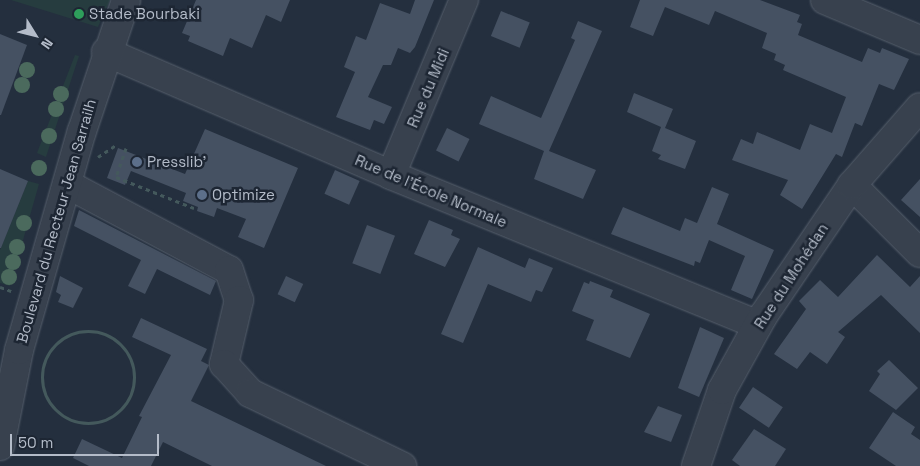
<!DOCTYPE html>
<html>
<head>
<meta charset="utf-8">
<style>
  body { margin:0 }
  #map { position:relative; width:920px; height:466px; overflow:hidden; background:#242f3e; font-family:"Space Grotesk",sans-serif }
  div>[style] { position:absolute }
  .green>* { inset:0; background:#263c3f }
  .building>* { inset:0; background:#455162; transform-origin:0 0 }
  .path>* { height:3px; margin-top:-1.5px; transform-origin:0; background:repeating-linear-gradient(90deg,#44595c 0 4px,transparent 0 8px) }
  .path>.ring { margin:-1.5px; padding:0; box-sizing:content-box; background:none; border:3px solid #44595c; border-radius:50% }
  .roads { filter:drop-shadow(0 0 1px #565f6c) drop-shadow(0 0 1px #565f6c) }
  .minor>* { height:28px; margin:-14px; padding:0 14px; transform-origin:14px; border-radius:14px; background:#38414e }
  .trees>* { width:16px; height:16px; margin:-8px; border-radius:50%; background:#4b6a5d }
  .dots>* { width:14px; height:14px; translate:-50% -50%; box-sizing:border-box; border:2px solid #1d2633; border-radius:50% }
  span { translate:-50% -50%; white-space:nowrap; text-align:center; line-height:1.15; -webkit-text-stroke:5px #1d2633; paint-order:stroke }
  .poi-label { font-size:15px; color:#b4bcc9 }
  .left { translate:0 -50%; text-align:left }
  .street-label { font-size:15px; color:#b4bcc9 }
  .north { position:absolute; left:10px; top:10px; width:50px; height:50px; -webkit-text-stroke:4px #1d2633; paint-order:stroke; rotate:126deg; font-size:14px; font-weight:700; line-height:20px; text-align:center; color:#b4bcc9 }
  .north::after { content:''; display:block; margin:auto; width:18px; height:22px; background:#b4bcc9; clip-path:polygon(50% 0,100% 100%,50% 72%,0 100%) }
  .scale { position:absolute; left:10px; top:434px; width:149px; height:22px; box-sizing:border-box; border:2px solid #b4bcc9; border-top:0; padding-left:6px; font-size:15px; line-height:18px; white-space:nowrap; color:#b4bcc9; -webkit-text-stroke:4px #1d2633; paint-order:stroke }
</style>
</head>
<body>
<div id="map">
  <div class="green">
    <i style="clip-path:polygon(11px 0,110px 0,98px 27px)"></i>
    <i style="clip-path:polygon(75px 55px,79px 56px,46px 157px,37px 153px)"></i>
    <i style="clip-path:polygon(28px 181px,39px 184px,10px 286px,0 283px,0 250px)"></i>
  </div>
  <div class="building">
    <i style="clip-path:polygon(196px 0,290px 0,281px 22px,266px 15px,252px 48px,230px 38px,223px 56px,188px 41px,190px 36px,182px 33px)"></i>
    <i style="clip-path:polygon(415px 0,434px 0,415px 47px,410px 53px,398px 48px,391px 65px,383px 65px,368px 97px,392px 107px,384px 124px,374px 120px,370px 130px,336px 117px,355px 72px,344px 67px,356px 36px,366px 40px,380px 3px,410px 14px)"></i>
    <i style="clip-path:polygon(640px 0,760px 0,800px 15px,797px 22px,802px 24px,798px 35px,862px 62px,868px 48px,880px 53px,882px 48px,909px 59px,894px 90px,879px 84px,862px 126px,855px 123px,842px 157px,836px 154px,802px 209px,780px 195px,788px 180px,732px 160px,741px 139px,753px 144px,757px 132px,800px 150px,810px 124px,832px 133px,846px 97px,783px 70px,785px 65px,774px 60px,776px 54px,762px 48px,767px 33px,715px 11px,709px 25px,665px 7px,653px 36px,630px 27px)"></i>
    <i style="left:501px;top:11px;width:31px;height:27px;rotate:22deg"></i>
    <i style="clip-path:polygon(578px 21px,602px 31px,549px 151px,596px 170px,583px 199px,534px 179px,544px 151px,479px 124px,491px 96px,541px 118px,575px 40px,571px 38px)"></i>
    <i style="clip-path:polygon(0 34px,27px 45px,1px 115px,0 115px)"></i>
    <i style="clip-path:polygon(634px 93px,673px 109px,665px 128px,696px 141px,685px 169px,658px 159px,661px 155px,652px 151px,661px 127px,627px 112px)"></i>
    <i style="left:447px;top:128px;width:25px;height:25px;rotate:26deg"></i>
    <i style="clip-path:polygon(205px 129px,298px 168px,264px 248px,238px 237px,246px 219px,217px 208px,214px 217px,197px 211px,198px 207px,183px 201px,186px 193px,131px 171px,125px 185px,107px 178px,118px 148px,185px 174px)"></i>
    <i style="clip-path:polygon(0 169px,28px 181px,1px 248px,0 248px)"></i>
    <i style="left:335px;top:170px;width:27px;height:26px;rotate:24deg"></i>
    <i style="clip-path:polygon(920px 179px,920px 217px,901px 200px)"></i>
    <i style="clip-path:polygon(712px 187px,729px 194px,717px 224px,774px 250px,752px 299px,731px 290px,745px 256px,709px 240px,700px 263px,695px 261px,694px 266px,611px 234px,623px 207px,680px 231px,685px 218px,697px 223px)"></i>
    <i style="clip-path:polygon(79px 210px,216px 281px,210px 295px,157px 269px,145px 294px,128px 286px,141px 260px,74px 226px)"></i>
    <i style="clip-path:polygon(429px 220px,453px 230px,451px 235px,460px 239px,445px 267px,414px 254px)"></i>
    <i style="left:367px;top:225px;width:30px;height:41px;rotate:21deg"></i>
    <i style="clip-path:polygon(478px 247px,525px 268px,529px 258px,553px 268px,542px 292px,536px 290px,531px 302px,488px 284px,463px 343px,441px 334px)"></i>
    <i style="clip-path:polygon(877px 255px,910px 287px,920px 276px,920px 333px,881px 295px,838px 332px,845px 337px,827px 364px,810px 352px,797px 369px,774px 354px,806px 309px,799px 301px,820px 280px,838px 297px)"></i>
    <i style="clip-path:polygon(60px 276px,83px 288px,73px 308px,58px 302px,61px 295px,56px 292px)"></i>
    <i style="left:286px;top:276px;width:19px;height:20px;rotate:25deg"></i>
    <i style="clip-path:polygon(590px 281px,613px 290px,610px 297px,650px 314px,630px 358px,586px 340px,594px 320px,572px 311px,584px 282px,589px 284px)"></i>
    <i style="clip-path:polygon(141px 318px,207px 349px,201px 361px,209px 365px,191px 401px,326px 466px,212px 466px,163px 442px,151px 466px,89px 466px,73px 458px,82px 439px,122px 458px,142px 417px,139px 416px,171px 355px,132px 337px)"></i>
    <i style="clip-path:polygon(700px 327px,724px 338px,699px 397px,678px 388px)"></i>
    <i style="clip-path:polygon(889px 360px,918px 388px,896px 410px,869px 391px,880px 374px,877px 371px)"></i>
    <i style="left:753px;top:387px;width:36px;height:25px;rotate:34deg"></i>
    <i style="clip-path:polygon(658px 406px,682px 415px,671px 442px,644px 432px)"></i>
    <i style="clip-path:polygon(893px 412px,915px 427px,911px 434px,920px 440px,920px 466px,896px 466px,869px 448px)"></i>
    <i style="clip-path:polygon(754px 429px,786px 449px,775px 466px,740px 466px,732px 460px)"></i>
  </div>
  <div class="path">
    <i style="left:126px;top:148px;width:31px;rotate:109deg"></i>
    <i style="left:116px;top:177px;width:84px;rotate:21.7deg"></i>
    <i style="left:98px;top:157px;width:23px;rotate:-34deg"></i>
    <i style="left:0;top:287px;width:12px;rotate:20deg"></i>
    <i class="ring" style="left:42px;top:331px;width:89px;height:89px"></i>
  </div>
  <div class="roads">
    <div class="minor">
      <i style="left:825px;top:0;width:103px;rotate:22.8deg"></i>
      <i style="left:106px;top:52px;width:310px;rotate:23.3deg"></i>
      <i style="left:391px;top:175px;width:396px;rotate:22.2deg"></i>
      <i style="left:391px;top:175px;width:190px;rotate:-67.4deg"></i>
      <i style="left:67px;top:184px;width:183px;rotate:28deg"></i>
      <i style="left:229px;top:270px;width:32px;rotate:72deg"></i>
      <i style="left:239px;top:300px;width:66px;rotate:103.2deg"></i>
      <i style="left:224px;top:364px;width:39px;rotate:48deg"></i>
      <i style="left:250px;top:393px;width:169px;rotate:25.7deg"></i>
      <i style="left:852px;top:185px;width:96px;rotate:45deg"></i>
      <i style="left:0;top:446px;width:98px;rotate:-78.8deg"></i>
      <i style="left:19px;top:350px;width:228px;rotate:-74deg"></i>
      <i style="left:82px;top:131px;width:138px;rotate:-71.4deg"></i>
      <i style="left:696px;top:466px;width:80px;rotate:-71.1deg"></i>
      <i style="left:722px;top:390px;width:85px;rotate:-61deg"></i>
      <i style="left:763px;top:316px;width:158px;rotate:-55.8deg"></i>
      <i style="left:852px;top:185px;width:103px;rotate:-48.9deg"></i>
    </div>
  </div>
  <div class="trees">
    <i style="left:27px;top:70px"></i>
    <i style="left:22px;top:85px"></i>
    <i style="left:61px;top:94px"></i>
    <i style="left:56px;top:109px"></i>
    <i style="left:49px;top:136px"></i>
    <i style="left:39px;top:168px"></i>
    <i style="left:24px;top:223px"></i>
    <i style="left:17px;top:247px"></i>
    <i style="left:13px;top:262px"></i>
    <i style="left:9px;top:277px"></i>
  </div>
  <div class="dots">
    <i style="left:79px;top:14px;background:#2e9e5b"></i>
    <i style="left:137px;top:162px;background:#5c6f8a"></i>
    <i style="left:202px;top:195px;background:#5c6f8a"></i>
  </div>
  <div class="poi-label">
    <span class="left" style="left:89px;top:14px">Stade Bourbaki</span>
    <span class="left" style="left:147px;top:162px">Presslib'</span>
    <span class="left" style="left:212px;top:195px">Optimize</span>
  </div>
  <div class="street-label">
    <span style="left:428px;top:88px;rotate:-67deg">Rue du Midi</span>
    <span style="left:431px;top:191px;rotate:23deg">Rue de l'École Normale</span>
    <span style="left:56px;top:221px;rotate:-74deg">Boulevard du Recteur Jean Sarrailh</span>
    <span style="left:791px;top:276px;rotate:-57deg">Rue du Mohédan</span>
  </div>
  <div class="north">N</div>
  <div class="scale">50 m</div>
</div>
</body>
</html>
